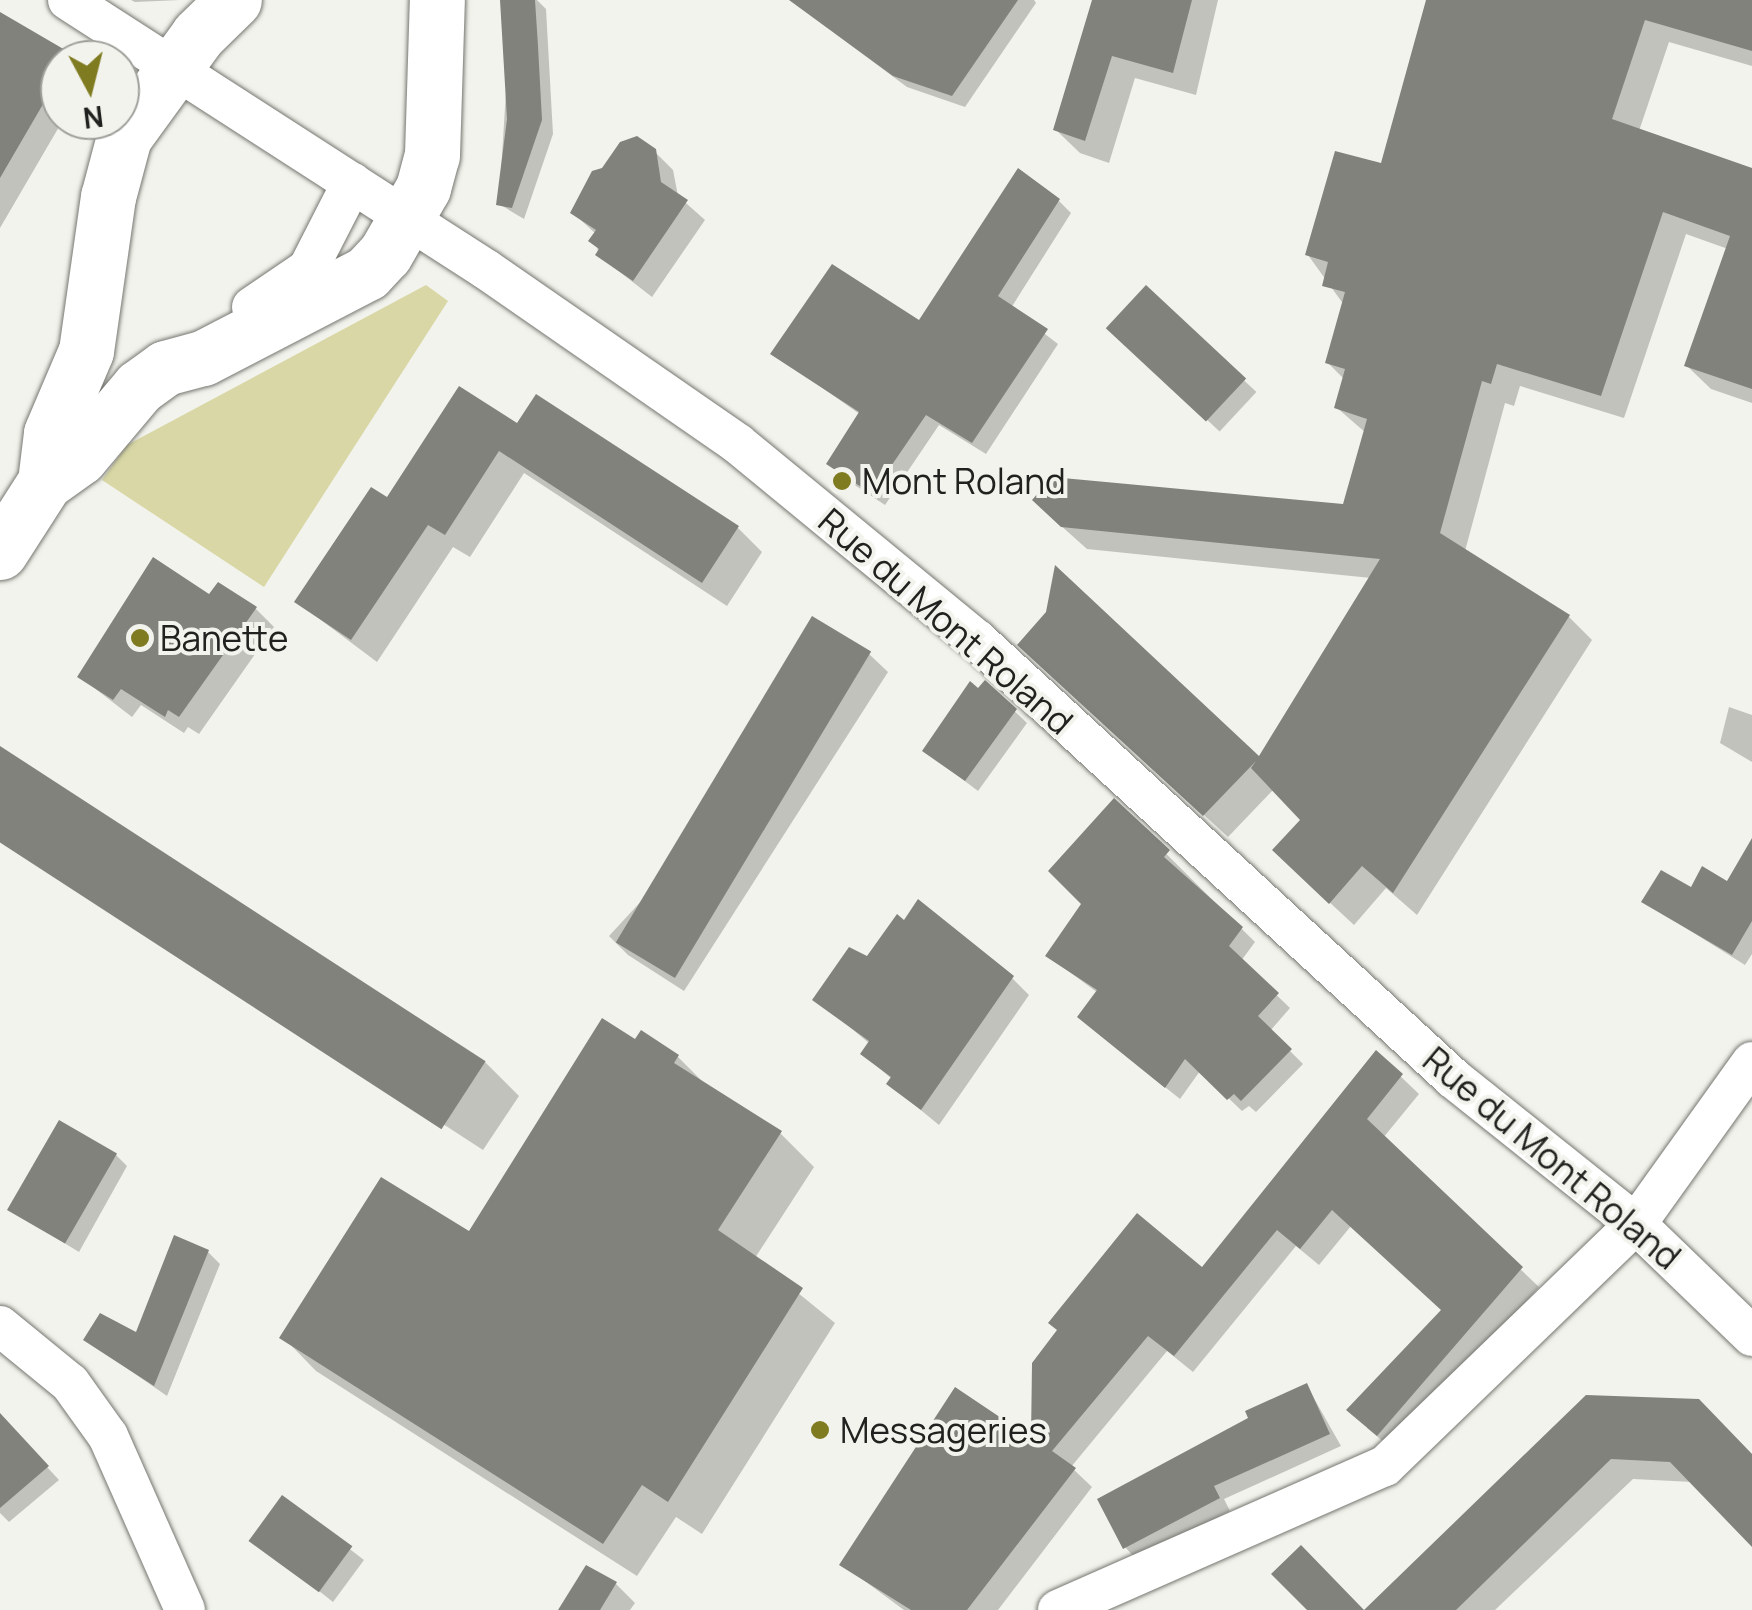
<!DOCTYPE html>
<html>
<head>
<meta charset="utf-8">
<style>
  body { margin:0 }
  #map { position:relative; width:1752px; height:1610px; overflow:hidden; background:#f3f3ed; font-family:Manrope,sans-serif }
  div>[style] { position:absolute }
  .green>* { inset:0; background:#d8d7a5 }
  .shadow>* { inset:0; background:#0003; transform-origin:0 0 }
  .building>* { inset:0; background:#82827d; transform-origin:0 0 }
  .roads { filter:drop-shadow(0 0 2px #767671) drop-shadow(0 0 2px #767671) }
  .minor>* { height:40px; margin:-20px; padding:0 20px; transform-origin:20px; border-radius:20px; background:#fff }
  .secondary>* { height:55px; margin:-27.5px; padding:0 27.5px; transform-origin:27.5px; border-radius:27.5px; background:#fff }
  .dots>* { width:28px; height:28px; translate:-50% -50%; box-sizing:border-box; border:5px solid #f3f3ed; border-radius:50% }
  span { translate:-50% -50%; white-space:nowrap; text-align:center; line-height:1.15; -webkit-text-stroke:8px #f3f3ed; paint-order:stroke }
  .poi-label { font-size:35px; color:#21211f }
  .left { translate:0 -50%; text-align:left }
  .street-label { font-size:35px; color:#21211f }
  .north { position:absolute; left:40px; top:40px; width:100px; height:100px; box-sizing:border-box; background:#f3f3ed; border:2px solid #9f9f9b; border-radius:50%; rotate:173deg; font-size:28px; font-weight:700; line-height:40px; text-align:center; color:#21211f }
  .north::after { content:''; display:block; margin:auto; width:35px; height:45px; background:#7f7b21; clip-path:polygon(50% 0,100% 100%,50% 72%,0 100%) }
</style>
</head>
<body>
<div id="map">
  <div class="green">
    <i style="clip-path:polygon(426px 285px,448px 301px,264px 587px,102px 480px,127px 445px)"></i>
  </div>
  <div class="shadow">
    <i style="clip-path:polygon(131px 0,180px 0,135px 2px)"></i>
    <i style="clip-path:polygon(503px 0,537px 0,546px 9px,553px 134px,524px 219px,499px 204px,507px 75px)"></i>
    <i style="clip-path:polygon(790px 0,1034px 0,1036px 3px,965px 107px,907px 87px)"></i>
    <i style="clip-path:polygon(1094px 0,1218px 0,1196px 95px,1135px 78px,1109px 163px,1080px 153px,1056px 130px)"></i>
    <i style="clip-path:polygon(1429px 0,1752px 0,1752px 66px,1669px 42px,1639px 131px,1752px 171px,1752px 403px,1711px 389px,1687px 366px,1728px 249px,1686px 234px,1624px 418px,1520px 386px,1514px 406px,1505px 403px,1465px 551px,1569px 617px,1592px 640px,1417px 915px,1386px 888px,1354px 925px,1299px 874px,1304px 820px,1274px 789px,1228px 837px,1044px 668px,1259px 760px,1371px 578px,1087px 549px,1059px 524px,1344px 507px,1366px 433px,1336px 407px,1344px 379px,1327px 362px,1344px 305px,1308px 255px,1382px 166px)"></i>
    <i style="clip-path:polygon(0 15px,75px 60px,60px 60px,63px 120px,0 228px)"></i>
    <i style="clip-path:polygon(654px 151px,673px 170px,678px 196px,705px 220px,652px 297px,598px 255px,596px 234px,573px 213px)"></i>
    <i style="clip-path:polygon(1059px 201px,1071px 213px,1011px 308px,1058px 344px,986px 454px,939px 425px,885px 505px,841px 476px,829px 464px,861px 415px,774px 354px,920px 323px)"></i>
    <i style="left:1146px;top:289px;width:151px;height:54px;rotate:43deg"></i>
    <i style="clip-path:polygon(518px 426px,738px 528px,762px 552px,727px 606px,524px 473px,470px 557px,453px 547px,377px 662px,297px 602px)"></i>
    <i style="clip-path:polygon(210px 597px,256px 609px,274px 627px,199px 734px,188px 727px,184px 733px,141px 705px,132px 717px,80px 677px)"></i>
    <i style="clip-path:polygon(869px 654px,888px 672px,684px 991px,628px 955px,609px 936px)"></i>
    <i style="clip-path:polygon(986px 684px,1027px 723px,978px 791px,925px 751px)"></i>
    <i style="clip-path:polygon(1729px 707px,1752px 715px,1752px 762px,1720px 743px)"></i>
    <i style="clip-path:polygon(0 754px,485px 1062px,519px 1096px,483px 1150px,3px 838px)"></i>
    <i style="clip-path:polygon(1114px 802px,1255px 942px,1241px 961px,1290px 1008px,1270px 1031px,1303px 1064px,1256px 1112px,1249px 1106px,1242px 1111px,1200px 1071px,1180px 1099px,1094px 1030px,1098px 993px,1048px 956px,1085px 904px)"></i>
    <i style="clip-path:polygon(1728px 885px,1752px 886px,1752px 954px,1745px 965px,1644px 902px)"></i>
    <i style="clip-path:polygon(868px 960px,1012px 978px,1029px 995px,939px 1125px,889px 1084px,893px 1080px,863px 1054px,870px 1044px,816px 999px)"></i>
    <i style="clip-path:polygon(636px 1043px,678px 1057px,710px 1089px,780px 1133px,814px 1167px,755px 1258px,835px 1323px,702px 1534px,676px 1517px,637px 1576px,316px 1371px,283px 1337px,469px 1234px)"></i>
    <i style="clip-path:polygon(1377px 1054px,1419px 1094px,1383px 1138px,1539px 1287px,1396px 1452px,1367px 1428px,1443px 1311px,1351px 1226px,1319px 1265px,1296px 1246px,1193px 1372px,1167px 1351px,1071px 1467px,1092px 1487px,998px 1610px,904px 1610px,843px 1565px,1033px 1442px,1202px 1271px)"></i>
    <i style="clip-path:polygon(116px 1155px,127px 1166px,79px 1252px,10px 1210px)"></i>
    <i style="clip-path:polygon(208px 1252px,220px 1264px,167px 1396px,86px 1340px,137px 1336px)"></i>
    <i style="clip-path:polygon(1307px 1386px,1341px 1446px,1224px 1499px,1230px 1511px,1137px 1560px,1125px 1547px)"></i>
    <i style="clip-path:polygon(1587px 1397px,1752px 1457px,1752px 1544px,1693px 1482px,1633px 1479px,1495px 1610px,1367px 1610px)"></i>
    <i style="clip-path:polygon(0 1416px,59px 1480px,9px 1522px,0 1513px)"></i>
    <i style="clip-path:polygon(283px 1498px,364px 1560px,333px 1602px,267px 1550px)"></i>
    <i style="clip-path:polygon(616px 1584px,635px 1603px,630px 1610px,561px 1610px)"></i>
  </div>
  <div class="building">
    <i style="clip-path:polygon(500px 0,535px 0,538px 46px,542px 120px,512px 208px,496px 205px,507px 119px)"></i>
    <i style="clip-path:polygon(789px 0,1018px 0,952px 96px,893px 76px)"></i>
    <i style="clip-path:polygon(1092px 0,1192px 0,1173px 73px,1112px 56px,1085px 141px,1053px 130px)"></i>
    <i style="clip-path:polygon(1426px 0,1752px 0,1752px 51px,1645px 20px,1612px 119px,1752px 168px,1752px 389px,1684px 366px,1730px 236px,1663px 212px,1601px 396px,1497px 364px,1491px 384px,1482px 381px,1440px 533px,1570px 615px,1393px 893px,1362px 866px,1329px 904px,1272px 850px,1300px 820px,1251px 768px,1256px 761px,1203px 816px,1017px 645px,1046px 612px,1055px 565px,1259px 756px,1380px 559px,1061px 527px,1032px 500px,1052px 477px,1343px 504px,1367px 419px,1334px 408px,1345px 369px,1325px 363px,1345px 292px,1322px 286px,1328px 262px,1305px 255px,1335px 151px,1381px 163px)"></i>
    <i style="clip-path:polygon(0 12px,72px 54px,60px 60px,60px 75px,0 178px)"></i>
    <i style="clip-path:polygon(637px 136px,656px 149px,661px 182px,688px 200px,633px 281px,595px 255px,599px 249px,588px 241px,596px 230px,570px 213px,592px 171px,602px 168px,620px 142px)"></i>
    <i style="clip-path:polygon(1018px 168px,1060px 199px,998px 296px,1048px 329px,972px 443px,926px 415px,872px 494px,826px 464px,859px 412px,770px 354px,832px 264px,919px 320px)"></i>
    <i style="left:1146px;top:285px;width:137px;height:59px;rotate:43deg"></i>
    <i style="clip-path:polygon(459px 386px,517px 423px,536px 394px,739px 526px,702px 583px,499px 451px,445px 535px,428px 525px,351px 640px,294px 602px,371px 487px,387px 497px)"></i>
    <i style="clip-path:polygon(153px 557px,209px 594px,218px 582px,257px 607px,179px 717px,168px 710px,165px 717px,121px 689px,113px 700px,77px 677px)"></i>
    <i style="left:812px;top:616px;width:69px;height:381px;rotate:31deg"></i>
    <i style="clip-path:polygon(985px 680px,1017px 709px,965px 781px,922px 751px,970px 681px,978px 688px)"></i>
    <i style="left:0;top:746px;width:579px;height:81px;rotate:33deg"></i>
    <i style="clip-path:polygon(1114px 798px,1170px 850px,1164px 857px,1243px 927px,1229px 946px,1279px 993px,1258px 1016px,1292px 1049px,1241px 1101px,1234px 1094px,1227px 1100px,1185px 1059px,1165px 1088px,1077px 1017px,1097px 990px,1045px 956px,1081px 904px,1048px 871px)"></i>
    <i style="clip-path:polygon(1752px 838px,1752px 921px,1732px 955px,1641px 902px,1661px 870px,1691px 887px,1702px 866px,1727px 881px)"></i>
    <i style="clip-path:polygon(918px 899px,1014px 976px,921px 1110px,886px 1084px,891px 1077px,860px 1054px,869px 1041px,812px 1000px,849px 947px,867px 956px,897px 914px,904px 920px)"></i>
    <i style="clip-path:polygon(602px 1018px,635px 1039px,641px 1030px,679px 1055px,674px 1063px,782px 1131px,718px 1230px,803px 1288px,668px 1502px,642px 1485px,603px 1544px,279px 1338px,381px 1177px,469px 1231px)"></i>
    <i style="clip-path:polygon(1376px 1050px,1403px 1074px,1367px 1119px,1523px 1267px,1377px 1436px,1346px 1410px,1441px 1310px,1332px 1210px,1300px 1249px,1277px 1230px,1174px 1356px,1148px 1336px,1052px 1451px,1076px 1468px,967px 1610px,911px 1610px,839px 1565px,955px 1387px,1031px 1438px,1032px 1363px,1057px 1330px,1048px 1323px,1137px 1213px,1202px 1267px)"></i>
    <i style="left:59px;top:1120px;width:67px;height:104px;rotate:30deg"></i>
    <i style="clip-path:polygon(174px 1235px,209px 1250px,154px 1386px,83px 1340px,100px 1313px,136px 1332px)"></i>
    <i style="clip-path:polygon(1307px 1383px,1330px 1434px,1214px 1486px,1220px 1498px,1123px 1549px,1097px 1499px,1248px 1418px,1245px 1411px)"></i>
    <i style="clip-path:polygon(1586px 1395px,1699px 1399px,1752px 1454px,1752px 1547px,1670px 1462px,1611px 1459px,1456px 1610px,1307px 1610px,1271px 1574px,1301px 1545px,1364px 1610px)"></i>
    <i style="clip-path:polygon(0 1413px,49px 1466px,0 1508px)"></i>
    <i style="left:282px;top:1495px;width:87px;height:57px;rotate:36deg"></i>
    <i style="clip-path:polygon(586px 1565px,617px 1582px,600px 1610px,558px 1610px)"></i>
  </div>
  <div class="roads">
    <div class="minor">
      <i style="left:68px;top:0;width:498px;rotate:32.8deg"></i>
      <i style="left:487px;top:270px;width:305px;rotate:34.7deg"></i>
      <i style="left:738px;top:444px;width:309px;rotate:39.4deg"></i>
      <i style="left:977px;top:640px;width:647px;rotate:42.62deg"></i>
      <i style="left:1453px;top:1078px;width:234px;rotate:38.6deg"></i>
      <i style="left:1636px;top:1224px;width:161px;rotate:44deg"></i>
      <i style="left:252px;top:307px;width:68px;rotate:-34.2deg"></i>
      <i style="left:308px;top:269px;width:97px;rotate:-62.9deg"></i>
      <i style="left:0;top:1326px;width:90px;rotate:39.2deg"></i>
      <i style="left:70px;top:1383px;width:65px;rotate:54.4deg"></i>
      <i style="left:108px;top:1436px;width:190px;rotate:66.1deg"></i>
      <i style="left:1058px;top:1610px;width:357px;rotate:-23.8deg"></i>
      <i style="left:1385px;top:1466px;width:349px;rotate:-44deg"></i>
      <i style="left:1636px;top:1224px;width:199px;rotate:-54.4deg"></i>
    </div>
    <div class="secondary">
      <i style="left:45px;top:482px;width:49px;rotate:-83deg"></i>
      <i style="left:51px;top:433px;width:89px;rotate:-66.9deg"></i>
      <i style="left:86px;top:351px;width:156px;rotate:-81.9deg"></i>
      <i style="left:108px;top:197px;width:62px;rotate:-75.1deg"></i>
      <i style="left:124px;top:137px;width:126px;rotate:-54deg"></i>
      <i style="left:198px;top:35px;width:50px;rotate:-44.2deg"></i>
      <i style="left:0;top:552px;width:83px;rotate:-57.3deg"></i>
      <i style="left:45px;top:482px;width:43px;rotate:-35.5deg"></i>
      <i style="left:80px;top:457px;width:92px;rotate:-49.9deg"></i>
      <i style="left:139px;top:387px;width:32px;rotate:-36deg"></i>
      <i style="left:165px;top:368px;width:39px;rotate:-15deg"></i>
      <i style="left:203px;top:358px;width:185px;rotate:-27.4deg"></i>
      <i style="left:367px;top:273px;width:26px;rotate:-47deg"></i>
      <i style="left:385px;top:254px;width:76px;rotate:-60.1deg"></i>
      <i style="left:423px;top:188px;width:34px;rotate:-75deg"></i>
      <i style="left:432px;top:155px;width:155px;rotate:-88.2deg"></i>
    </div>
  </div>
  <div class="dots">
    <i style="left:842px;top:481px;background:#7f7b21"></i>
    <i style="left:140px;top:638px;background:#7f7b21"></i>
    <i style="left:820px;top:1430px;background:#7f7b21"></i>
  </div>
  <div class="poi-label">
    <span class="left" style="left:862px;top:481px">Mont Roland</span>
    <span class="left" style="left:160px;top:638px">Banette</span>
    <span class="left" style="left:840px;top:1430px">Messageries</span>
  </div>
  <div class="street-label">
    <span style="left:946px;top:621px;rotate:41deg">Rue du Mont Roland</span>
    <span style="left:1552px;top:1158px;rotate:40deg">Rue du Mont Roland</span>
  </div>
  <div class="north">N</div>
</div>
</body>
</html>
